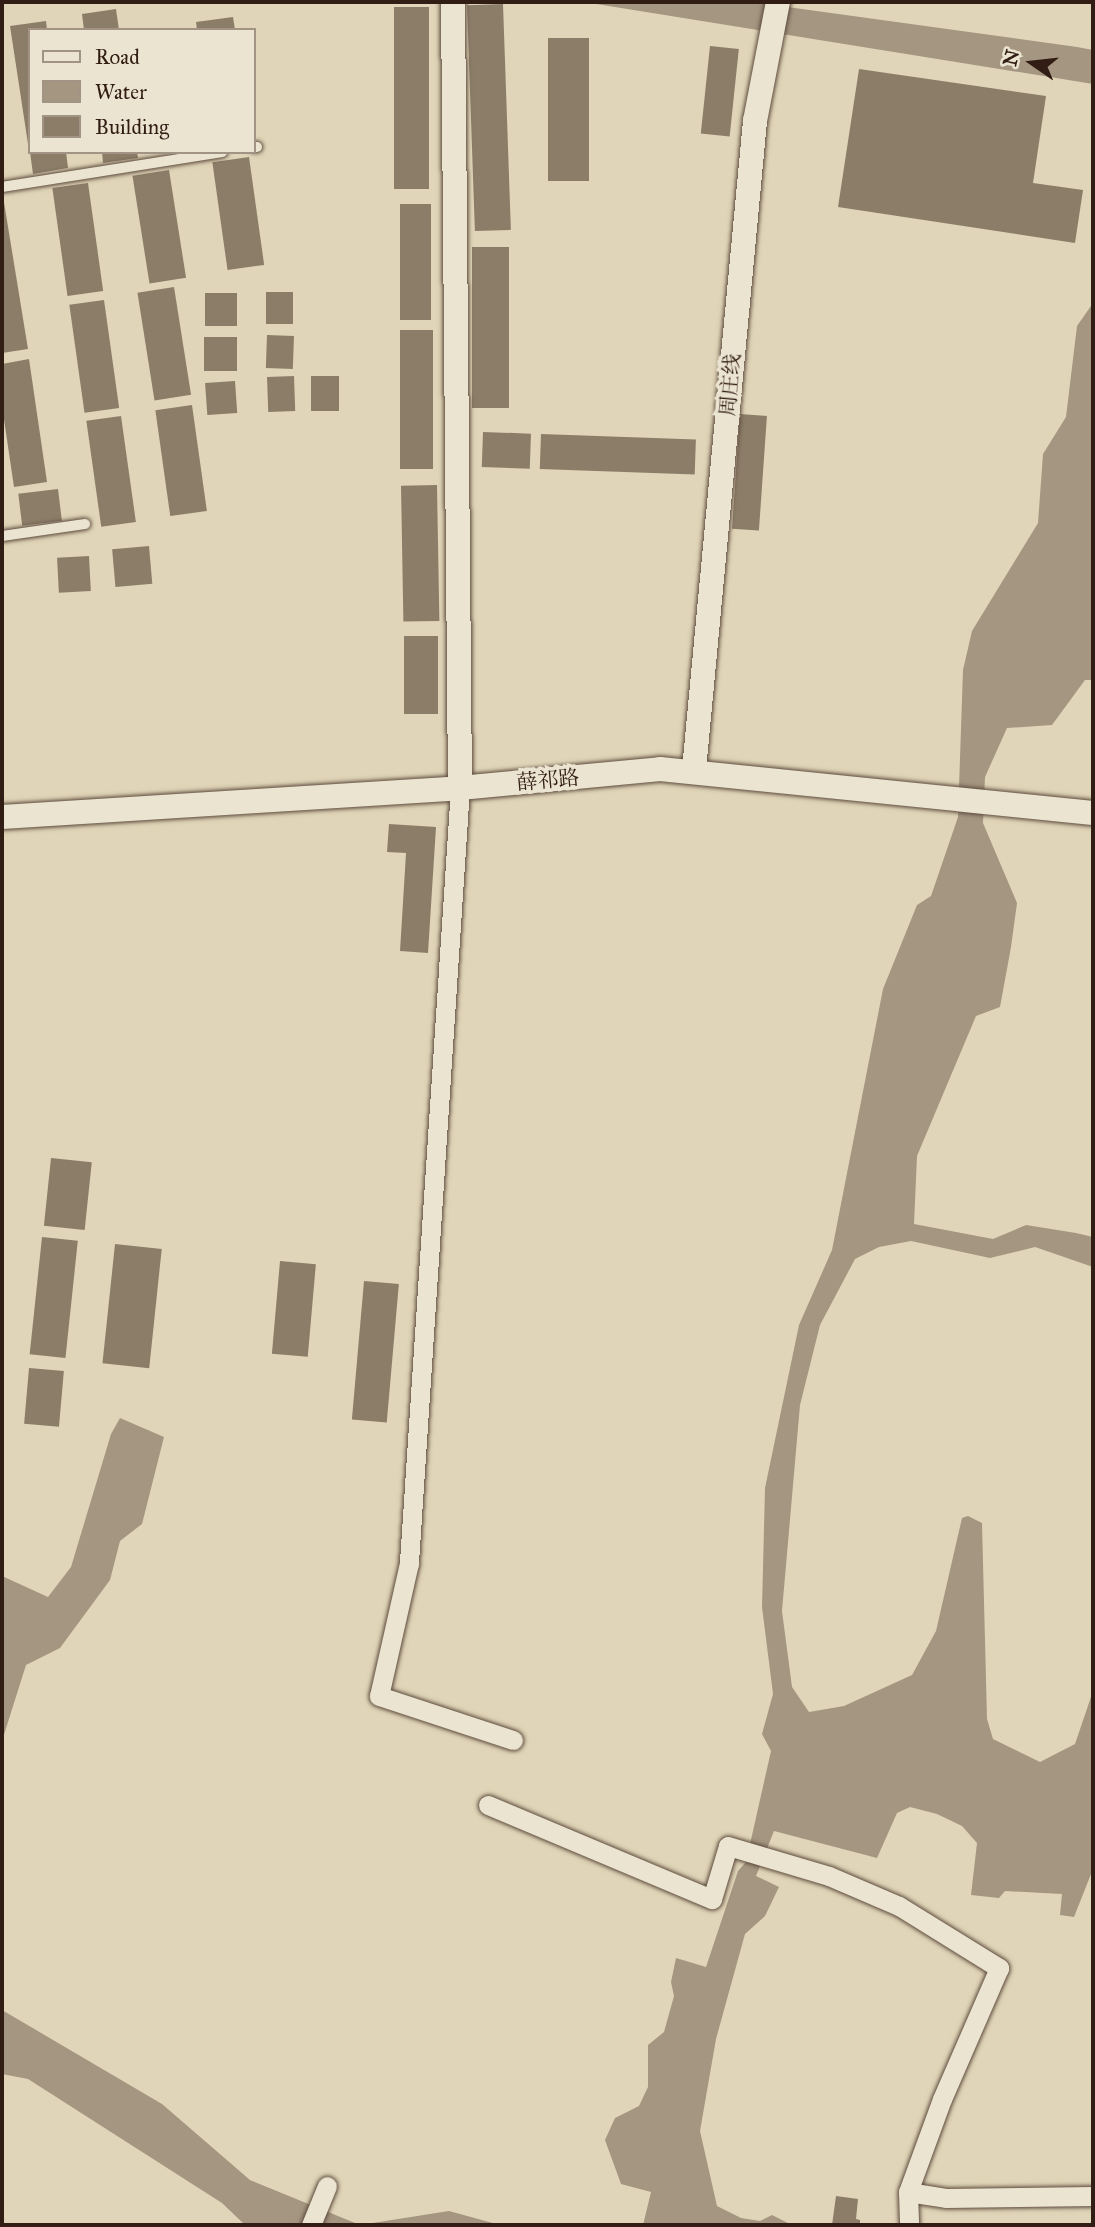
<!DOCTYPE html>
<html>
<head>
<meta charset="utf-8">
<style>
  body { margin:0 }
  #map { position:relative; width:1095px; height:2227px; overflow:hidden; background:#e0d5b8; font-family:"IM FELL Great Primer","Noto Serif SC",serif }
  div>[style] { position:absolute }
  .water>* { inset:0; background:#a49680 }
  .building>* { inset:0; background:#8c7d69; transform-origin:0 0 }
  .roads { filter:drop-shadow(0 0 2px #5d4b3d) drop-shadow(0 0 2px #5d4b3d) }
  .service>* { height:10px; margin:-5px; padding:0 5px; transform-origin:5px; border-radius:5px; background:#ebe4d1 }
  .minor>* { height:19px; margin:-9.5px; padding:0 9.5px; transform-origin:9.5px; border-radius:9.5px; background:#ebe4d1 }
  .tertiary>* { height:24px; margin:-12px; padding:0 12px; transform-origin:12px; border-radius:12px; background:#ebe4d1 }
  span { translate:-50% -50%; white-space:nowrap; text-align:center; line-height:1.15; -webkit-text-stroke:7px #ebe4d1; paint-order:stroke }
  .street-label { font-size:21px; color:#311d14 }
  .frame { position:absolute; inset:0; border:4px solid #311d14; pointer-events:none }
  .legend { position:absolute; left:28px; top:28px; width:228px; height:126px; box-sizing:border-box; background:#ebe4d1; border:2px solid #a19485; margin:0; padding:9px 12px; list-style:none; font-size:21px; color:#311d14 }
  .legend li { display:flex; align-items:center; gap:14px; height:35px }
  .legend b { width:35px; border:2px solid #a19485 }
  .north { position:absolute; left:997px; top:28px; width:70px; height:70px; -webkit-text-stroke:5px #ebe4d1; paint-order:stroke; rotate:284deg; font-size:19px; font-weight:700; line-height:28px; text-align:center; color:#311d14 }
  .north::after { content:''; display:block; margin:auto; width:24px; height:32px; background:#311d14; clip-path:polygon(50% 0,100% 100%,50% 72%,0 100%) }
</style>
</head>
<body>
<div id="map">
  <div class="water">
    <i style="clip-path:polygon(584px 2px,752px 2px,1077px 47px,1093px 50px,1093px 84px)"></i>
    <i style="clip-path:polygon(1093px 303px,1093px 680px,1085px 680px,1052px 725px,1007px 728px,985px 777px,983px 823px,1017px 903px,1011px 947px,1000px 1007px,976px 1016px,917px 1156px,914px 1224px,993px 1239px,1026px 1225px,1076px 1233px,1093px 1237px,1093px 1267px,1035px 1247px,990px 1258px,911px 1241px,879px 1247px,855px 1259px,820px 1325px,800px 1405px,782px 1611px,792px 1687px,809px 1712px,844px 1706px,912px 1675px,936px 1631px,962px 1518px,968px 1516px,982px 1523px,987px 1719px,993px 1739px,1040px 1762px,1075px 1744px,1093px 1691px,1093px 1869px,1074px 1917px,1060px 1915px,1062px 1894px,1005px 1891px,999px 1898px,971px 1895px,977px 1843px,962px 1826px,937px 1814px,910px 1807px,897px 1813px,877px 1858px,774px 1831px,756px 1876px,779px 1887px,765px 1916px,745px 1934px,716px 2039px,700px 2131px,717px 2206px,741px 2218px,760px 2221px,772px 2215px,792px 2225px,643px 2225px,651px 2192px,621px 2184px,605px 2140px,615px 2118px,639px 2106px,648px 2087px,648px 2045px,664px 2032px,674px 1996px,671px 1982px,676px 1958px,706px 1967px,738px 1871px,746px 1862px,771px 1751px,762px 1734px,773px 1694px,762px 1607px,765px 1488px,799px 1325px,832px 1250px,883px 989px,917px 905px,931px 896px,958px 817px,963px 670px,972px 631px,1038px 523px,1043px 454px,1066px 417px,1077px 326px)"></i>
    <i style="clip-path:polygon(120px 1418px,164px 1437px,142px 1524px,120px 1541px,110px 1580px,60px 1648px,26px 1665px,2px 1741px,2px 1576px,48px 1597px,71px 1567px,111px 1434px)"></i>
    <i style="clip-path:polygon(2px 2010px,162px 2104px,250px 2180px,360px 2225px,449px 2211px,500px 2225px,245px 2225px,222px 2203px,28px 2079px,2px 2074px)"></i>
  </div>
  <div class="building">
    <i style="left:503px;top:4px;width:226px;height:36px;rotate:88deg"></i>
    <i style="left:394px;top:7px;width:35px;height:182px"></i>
    <i style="clip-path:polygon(116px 9px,119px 30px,84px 30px,82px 14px)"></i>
    <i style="clip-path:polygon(233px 17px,235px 30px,197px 30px,196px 22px)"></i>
    <i style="clip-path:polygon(46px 21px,47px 30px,30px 30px,28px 144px,10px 26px)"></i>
    <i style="left:589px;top:38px;width:143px;height:41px;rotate:90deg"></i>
    <i style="left:710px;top:46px;width:29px;height:88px;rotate:6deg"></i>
    <i style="clip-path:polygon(859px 69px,1046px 96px,1033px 183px,1083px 190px,1075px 243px,838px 207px)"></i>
    <i style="clip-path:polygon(30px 152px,66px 152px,68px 168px,33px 174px)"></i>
    <i style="clip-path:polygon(102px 152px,137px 152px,138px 158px,103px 163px)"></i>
    <i style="left:249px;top:157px;width:109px;height:37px;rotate:82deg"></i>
    <i style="left:169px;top:170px;width:109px;height:37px;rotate:81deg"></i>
    <i style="left:88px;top:183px;width:109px;height:36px;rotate:82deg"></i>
    <i style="clip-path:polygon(2px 190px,28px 349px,2px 353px)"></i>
    <i style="left:400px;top:204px;width:31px;height:116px"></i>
    <i style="left:472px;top:247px;width:37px;height:161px"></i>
    <i style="left:174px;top:287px;width:109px;height:37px;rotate:81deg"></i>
    <i style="left:266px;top:292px;width:27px;height:32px"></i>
    <i style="left:237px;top:293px;width:33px;height:32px;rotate:90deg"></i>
    <i style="left:104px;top:300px;width:109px;height:35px;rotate:82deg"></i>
    <i style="left:400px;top:330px;width:33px;height:139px"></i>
    <i style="left:267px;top:335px;width:27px;height:33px;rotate:2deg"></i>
    <i style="left:204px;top:337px;width:33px;height:34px"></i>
    <i style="clip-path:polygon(29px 359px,47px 482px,14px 487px,2px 406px,2px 364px)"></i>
    <i style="left:294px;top:376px;width:35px;height:27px;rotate:88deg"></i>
    <i style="left:311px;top:376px;width:28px;height:35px"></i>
    <i style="left:235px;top:381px;width:32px;height:30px;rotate:86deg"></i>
    <i style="left:192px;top:405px;width:107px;height:37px;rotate:82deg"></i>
    <i style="left:740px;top:414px;width:27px;height:115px;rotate:4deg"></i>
    <i style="left:121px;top:416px;width:107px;height:35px;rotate:82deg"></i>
    <i style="left:483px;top:432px;width:48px;height:35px;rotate:2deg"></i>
    <i style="left:541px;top:434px;width:155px;height:35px;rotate:2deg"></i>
    <i style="left:437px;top:485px;width:136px;height:36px;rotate:89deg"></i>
    <i style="left:58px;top:489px;width:32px;height:40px;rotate:83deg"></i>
    <i style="left:149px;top:546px;width:38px;height:37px;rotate:85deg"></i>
    <i style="left:89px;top:556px;width:35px;height:32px;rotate:87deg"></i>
    <i style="left:404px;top:636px;width:34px;height:78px"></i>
    <i style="clip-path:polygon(389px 824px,436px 827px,428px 953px,400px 951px,406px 853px,387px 852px)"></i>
    <i style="left:51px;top:1158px;width:41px;height:68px;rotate:6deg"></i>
    <i style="left:42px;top:1237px;width:36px;height:118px;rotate:6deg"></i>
    <i style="left:115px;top:1244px;width:47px;height:120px;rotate:6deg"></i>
    <i style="left:280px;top:1261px;width:36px;height:93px;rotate:5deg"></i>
    <i style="left:364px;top:1281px;width:35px;height:139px;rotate:5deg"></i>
    <i style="left:29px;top:1368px;width:35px;height:56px;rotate:5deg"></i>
    <i style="clip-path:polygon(836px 2196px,858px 2199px,856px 2219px,860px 2220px,860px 2225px,832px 2225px)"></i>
  </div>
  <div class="roads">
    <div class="service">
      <i style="left:254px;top:147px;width:3px"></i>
      <i style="left:2px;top:187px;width:223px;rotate:-9deg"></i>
      <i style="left:2px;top:536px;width:84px;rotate:-8.2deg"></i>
    </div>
    <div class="minor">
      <i style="left:460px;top:788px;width:777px;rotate:93.77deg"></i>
      <i style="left:409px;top:1563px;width:136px;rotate:102.7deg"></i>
      <i style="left:379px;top:1696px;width:141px;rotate:18.2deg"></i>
      <i style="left:488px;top:1805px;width:243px;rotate:22.8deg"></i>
      <i style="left:712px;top:1899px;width:55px;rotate:-73.2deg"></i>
      <i style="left:728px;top:1846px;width:105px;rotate:16.5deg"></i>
      <i style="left:829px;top:1876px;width:76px;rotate:23.2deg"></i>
      <i style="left:899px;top:1906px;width:118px;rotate:31.8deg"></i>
      <i style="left:999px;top:1968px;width:143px;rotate:113.5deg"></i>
      <i style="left:942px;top:2099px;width:99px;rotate:110.1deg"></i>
      <i style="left:908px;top:2192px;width:38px;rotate:9deg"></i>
      <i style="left:946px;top:2198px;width:147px;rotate:-0.8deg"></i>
      <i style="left:908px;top:2192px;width:33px;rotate:88deg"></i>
      <i style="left:311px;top:2225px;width:42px;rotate:-67.7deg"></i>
    </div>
    <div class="tertiary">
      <i style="left:453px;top:2px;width:786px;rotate:89.49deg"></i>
      <i style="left:694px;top:770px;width:652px;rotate:-84.63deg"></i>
      <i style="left:755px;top:121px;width:121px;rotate:-79.1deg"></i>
      <i style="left:2px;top:817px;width:459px;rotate:-3.6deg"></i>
      <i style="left:460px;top:788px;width:201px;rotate:-5.4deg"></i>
      <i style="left:660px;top:769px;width:435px;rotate:5.8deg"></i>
    </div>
  </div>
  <div class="street-label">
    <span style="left:730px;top:385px;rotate:-85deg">周庄线</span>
    <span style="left:548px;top:780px;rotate:-5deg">薛祁路</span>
  </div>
  <div class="frame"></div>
  <ul class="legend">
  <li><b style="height:9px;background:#ebe4d1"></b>Road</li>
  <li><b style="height:19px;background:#a49680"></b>Water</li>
  <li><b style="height:19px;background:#8c7d69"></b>Building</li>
  </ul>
  <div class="north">N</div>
</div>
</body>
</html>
